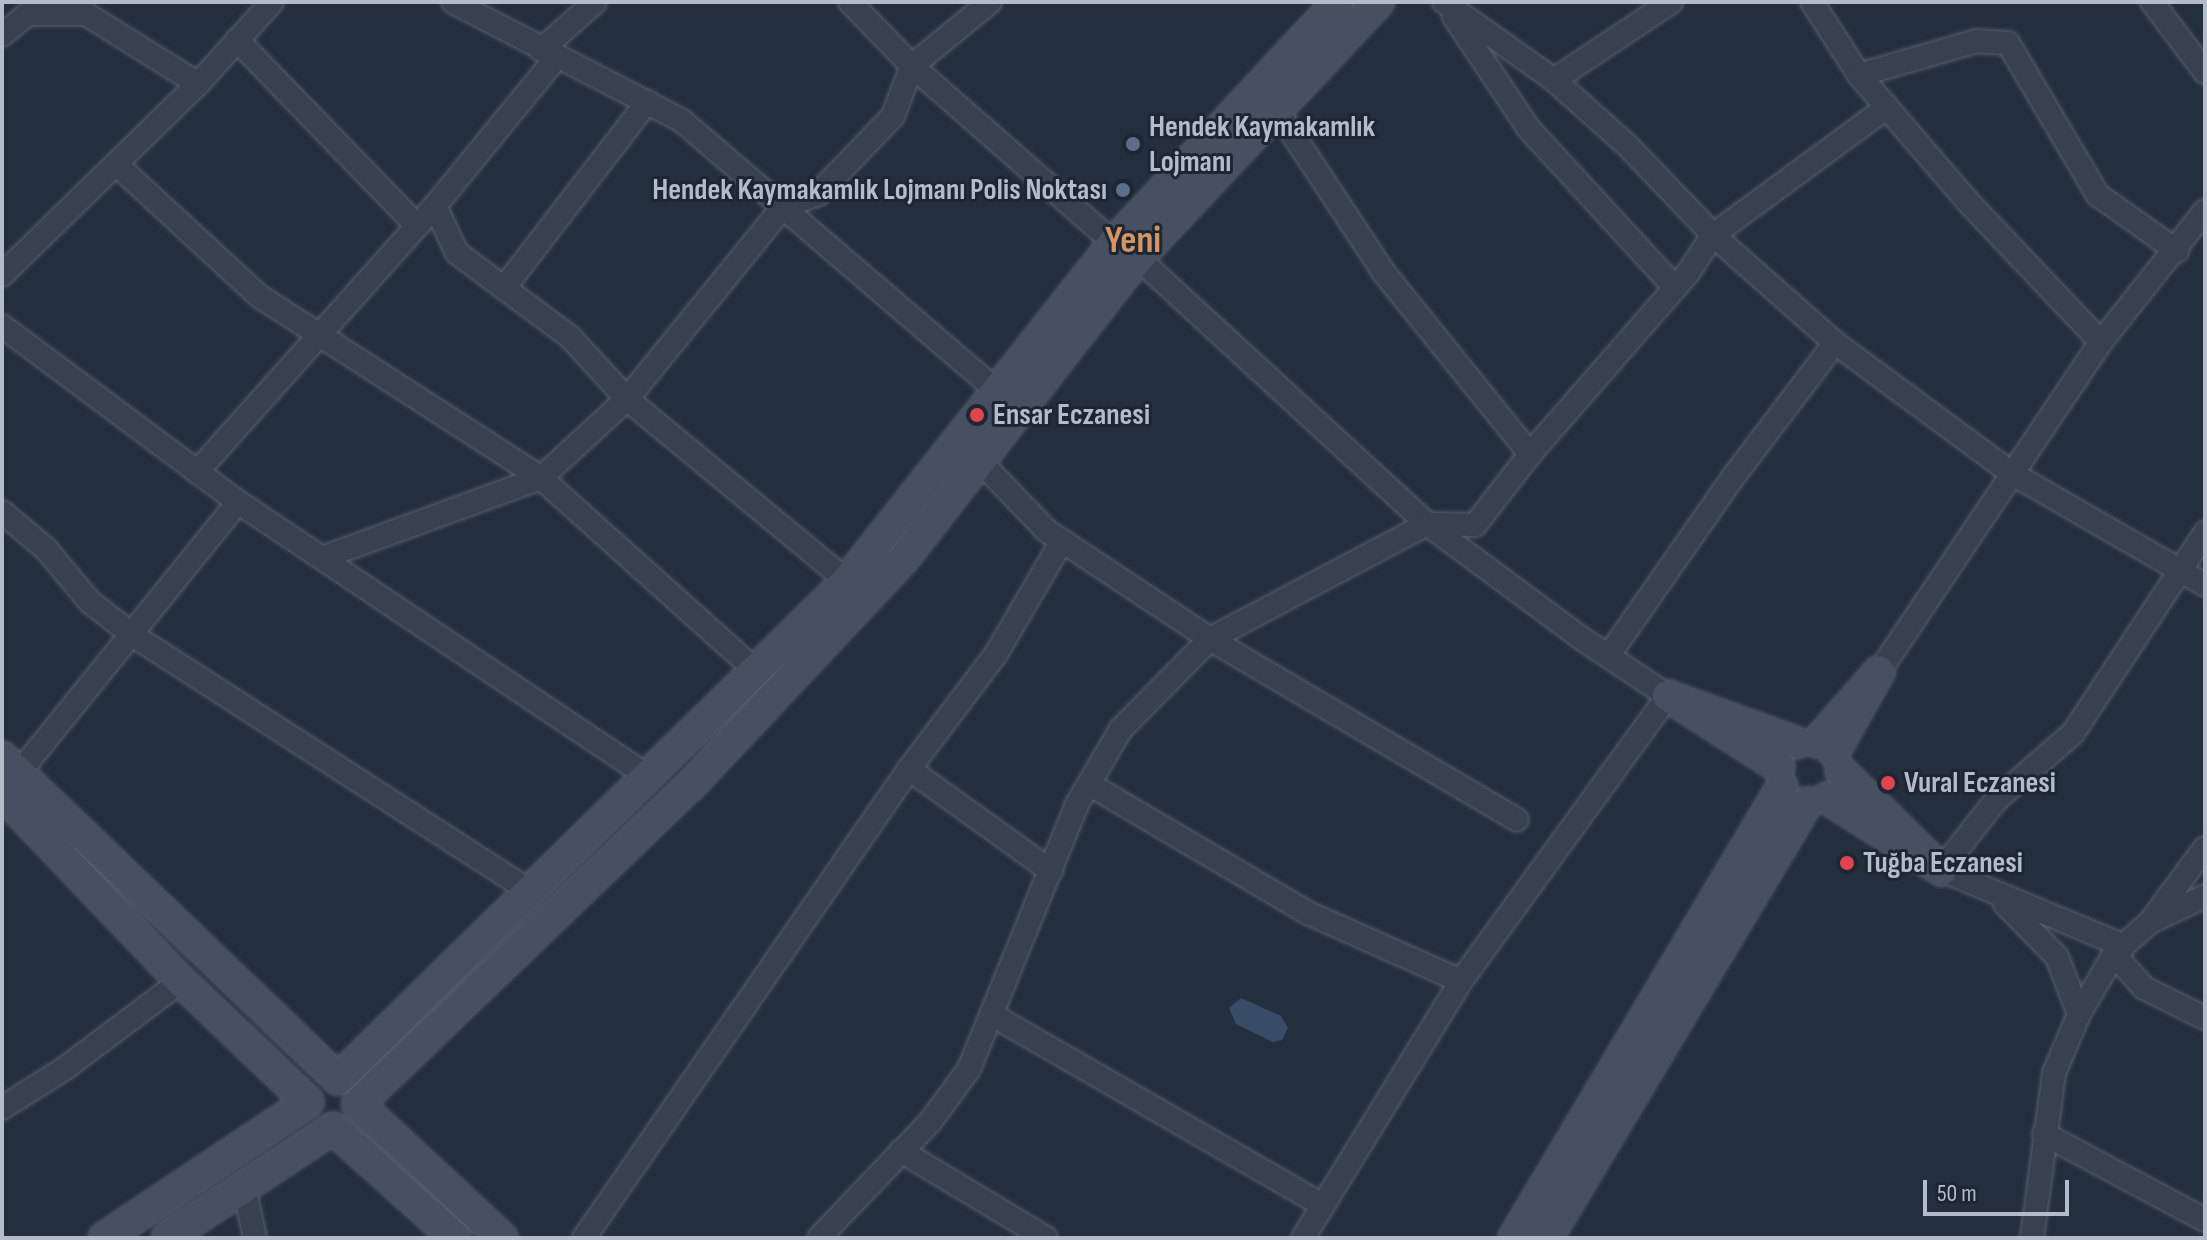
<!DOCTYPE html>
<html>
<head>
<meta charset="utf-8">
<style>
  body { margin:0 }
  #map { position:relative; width:2207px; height:1240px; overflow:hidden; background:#242f3e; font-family:"Sofia Sans Condensed",sans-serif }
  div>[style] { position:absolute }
  .water>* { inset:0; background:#394c67 }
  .roads { filter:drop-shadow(0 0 2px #565f6c) drop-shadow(0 0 2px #565f6c) }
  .minor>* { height:22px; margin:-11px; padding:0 11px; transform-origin:11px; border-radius:11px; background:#38414e }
  .secondary>* { height:30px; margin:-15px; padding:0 15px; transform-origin:15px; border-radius:15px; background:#465061 }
  .dots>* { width:22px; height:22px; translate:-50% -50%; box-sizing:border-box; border:4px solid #1d2633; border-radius:50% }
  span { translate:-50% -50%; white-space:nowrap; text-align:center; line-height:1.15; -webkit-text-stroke:6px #1d2633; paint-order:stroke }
  .poi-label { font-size:30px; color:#b4bcc9; font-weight:700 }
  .left { translate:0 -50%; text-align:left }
  .right { translate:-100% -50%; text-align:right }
  .district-label { font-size:38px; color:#d59563; font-weight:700 }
  .frame { position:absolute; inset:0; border:4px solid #b4bcc9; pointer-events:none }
  .scale { position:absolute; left:1923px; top:1180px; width:146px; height:36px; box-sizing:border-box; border:4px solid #b4bcc9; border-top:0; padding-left:10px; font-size:24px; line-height:28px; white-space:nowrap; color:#b4bcc9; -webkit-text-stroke:6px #1d2633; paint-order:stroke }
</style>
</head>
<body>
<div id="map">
  <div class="water">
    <i style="clip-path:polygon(1241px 998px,1281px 1016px,1288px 1028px,1282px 1040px,1273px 1042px,1236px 1024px,1229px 1008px)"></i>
  </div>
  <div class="roads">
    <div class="minor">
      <i style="left:453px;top:2px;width:257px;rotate:27.4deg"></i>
      <i style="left:681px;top:120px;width:415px;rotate:40.6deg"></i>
      <i style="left:850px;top:2px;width:89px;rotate:45.9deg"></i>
      <i style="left:912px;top:66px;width:269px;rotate:41.2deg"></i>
      <i style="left:1114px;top:243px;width:28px;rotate:32deg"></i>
      <i style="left:1138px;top:258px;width:393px;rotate:42.6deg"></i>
      <i style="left:1427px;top:524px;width:192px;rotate:36.5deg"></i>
      <i style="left:1581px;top:638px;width:105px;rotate:33.7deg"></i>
      <i style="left:1668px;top:696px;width:352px;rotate:126deg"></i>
      <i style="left:1461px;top:981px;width:302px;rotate:121.6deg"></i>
      <i style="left:1444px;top:2px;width:135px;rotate:35.3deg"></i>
      <i style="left:1554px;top:80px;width:99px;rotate:41.7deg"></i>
      <i style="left:1628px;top:146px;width:123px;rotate:46.3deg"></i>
      <i style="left:1713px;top:235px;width:163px;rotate:41.5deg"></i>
      <i style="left:1835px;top:343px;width:221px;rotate:36.4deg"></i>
      <i style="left:2013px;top:474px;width:222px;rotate:30deg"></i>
      <i style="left:1812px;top:2px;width:87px;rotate:57.2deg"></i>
      <i style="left:1859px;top:75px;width:170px;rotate:49.3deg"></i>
      <i style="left:1970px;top:204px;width:190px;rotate:46.5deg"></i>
      <i style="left:2101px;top:342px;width:167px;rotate:-51.6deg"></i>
      <i style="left:2152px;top:2px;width:88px;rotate:52.9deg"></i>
      <i style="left:1454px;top:17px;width:135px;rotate:56.2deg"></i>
      <i style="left:1529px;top:129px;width:216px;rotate:47.4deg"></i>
      <i style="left:2px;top:35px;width:33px;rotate:-39deg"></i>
      <i style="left:28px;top:14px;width:58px"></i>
      <i style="left:86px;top:14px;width:132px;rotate:32deg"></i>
      <i style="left:237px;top:40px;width:259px;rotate:45.9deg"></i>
      <i style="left:541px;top:50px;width:72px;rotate:-41.6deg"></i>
      <i style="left:556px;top:58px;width:191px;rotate:129.3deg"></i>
      <i style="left:435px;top:206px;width:52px;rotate:64.9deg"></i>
      <i style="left:457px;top:253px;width:141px;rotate:36.6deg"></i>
      <i style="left:570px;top:337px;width:84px;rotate:47.4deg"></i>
      <i style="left:627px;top:399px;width:286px;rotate:39.6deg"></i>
      <i style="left:1859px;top:75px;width:123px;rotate:-16.1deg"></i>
      <i style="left:1977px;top:41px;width:31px;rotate:4deg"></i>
      <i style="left:2008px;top:43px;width:177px;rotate:59.4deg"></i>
      <i style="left:2098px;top:195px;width:97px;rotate:35.3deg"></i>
      <i style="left:1554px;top:80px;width:141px;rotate:-33.7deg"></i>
      <i style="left:1276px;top:109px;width:196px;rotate:56.6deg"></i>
      <i style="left:1384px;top:273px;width:233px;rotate:51.1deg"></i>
      <i style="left:116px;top:164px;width:195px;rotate:42.7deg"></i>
      <i style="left:259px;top:296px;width:336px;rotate:32.8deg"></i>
      <i style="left:541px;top:478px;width:285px;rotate:41.9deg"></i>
      <i style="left:2px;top:275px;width:274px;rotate:-44.3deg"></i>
      <i style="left:198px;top:84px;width:110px;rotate:-47.9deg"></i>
      <i style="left:504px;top:288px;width:235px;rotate:-52.4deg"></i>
      <i style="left:2px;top:326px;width:294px;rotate:36.7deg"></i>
      <i style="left:238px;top:502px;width:495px;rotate:33.8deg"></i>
      <i style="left:981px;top:462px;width:95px;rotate:46.3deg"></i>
      <i style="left:1047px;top:531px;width:196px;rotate:33.5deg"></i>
      <i style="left:1210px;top:639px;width:356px;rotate:30.5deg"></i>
      <i style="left:197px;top:472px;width:357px;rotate:-48.2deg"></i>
      <i style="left:2px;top:512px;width:57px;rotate:40.1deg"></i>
      <i style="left:46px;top:549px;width:69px;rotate:50.3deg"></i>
      <i style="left:90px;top:602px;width:56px;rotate:37.7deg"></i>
      <i style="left:134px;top:636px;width:467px;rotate:32.8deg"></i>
      <i style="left:322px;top:558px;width:233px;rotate:-20.1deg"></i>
      <i style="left:541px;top:478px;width:117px;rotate:-42.6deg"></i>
      <i style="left:627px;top:399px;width:249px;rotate:-50.9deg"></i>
      <i style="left:784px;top:206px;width:36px;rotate:-19deg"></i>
      <i style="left:818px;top:194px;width:108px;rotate:-46.1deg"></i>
      <i style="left:893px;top:116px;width:53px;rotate:-69.2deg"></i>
      <i style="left:912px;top:66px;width:101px;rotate:-39.4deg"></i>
      <i style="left:1609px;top:655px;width:218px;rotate:-55.1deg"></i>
      <i style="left:1734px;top:476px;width:167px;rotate:-52.8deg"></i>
      <i style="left:1879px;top:672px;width:398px;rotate:-56.1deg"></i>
      <i style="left:909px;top:769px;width:175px;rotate:35.7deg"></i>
      <i style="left:18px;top:774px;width:350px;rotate:-51deg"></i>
      <i style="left:1089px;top:784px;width:254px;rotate:30.5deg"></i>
      <i style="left:1308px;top:913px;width:167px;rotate:24deg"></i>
      <i style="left:2005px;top:904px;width:74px;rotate:45.5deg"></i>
      <i style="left:2057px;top:957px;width:61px;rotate:68.9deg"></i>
      <i style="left:2153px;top:918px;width:87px;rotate:-53.4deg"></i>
      <i style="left:2124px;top:946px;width:198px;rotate:-157.4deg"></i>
      <i style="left:1941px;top:870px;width:89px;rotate:-51.8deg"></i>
      <i style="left:1996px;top:800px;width:102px;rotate:-41deg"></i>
      <i style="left:2073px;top:733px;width:240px;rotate:-56.6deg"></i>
      <i style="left:2114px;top:954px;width:45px;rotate:48.6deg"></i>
      <i style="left:2144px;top:988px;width:68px;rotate:26.2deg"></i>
      <i style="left:992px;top:1015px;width:382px;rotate:29.9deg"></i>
      <i style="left:2px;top:1108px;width:73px;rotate:-32.2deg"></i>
      <i style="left:64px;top:1069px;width:146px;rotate:-36.9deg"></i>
      <i style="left:2044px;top:1134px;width:183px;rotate:28.1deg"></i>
      <i style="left:901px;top:1151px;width:169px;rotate:31deg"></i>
      <i style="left:244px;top:1187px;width:52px;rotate:77.8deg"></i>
      <i style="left:584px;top:1238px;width:571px;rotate:-55.28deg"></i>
      <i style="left:909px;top:769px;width:144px;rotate:-52.9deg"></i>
      <i style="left:996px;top:654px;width:131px;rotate:-59.7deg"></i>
      <i style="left:819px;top:1238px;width:161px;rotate:-46.3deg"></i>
      <i style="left:930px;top:1122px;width:66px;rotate:-53.7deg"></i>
      <i style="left:969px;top:1069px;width:286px;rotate:-67.8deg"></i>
      <i style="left:1077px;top:804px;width:87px;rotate:-59.6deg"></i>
      <i style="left:1121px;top:729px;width:127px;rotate:-45.3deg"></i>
      <i style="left:1210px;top:639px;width:246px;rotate:-27.9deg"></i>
      <i style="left:1427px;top:524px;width:48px;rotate:1.2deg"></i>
      <i style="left:1475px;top:525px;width:90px;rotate:-52.2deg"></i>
      <i style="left:1530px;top:454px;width:240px;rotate:-48.9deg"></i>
      <i style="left:1688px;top:273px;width:45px;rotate:-56.7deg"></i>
      <i style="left:1713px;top:235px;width:216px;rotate:-36.3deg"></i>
      <i style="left:2032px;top:1238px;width:166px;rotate:-82.4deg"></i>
      <i style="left:2054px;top:1073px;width:64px;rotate:-67deg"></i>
      <i style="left:2079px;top:1014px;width:69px;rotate:-59.7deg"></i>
      <i style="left:2114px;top:954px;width:48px;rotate:-41.6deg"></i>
      <i style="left:2150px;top:922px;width:61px;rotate:-25.3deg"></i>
    </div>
    <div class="secondary">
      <i style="left:1817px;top:742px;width:94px;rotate:-48.5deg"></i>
      <i style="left:1879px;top:672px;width:92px;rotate:119.4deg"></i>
      <i style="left:2px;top:757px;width:465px;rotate:43.8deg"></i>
      <i style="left:338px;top:1079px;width:712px;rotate:-44.37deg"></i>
      <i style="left:847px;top:581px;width:431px;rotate:-51.7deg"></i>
      <i style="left:1114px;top:243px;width:329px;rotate:-47.1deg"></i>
      <i style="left:1779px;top:767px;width:132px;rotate:-147.4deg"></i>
      <i style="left:1668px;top:696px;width:137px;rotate:20deg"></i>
      <i style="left:2px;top:794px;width:259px;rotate:46.3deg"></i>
      <i style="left:181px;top:981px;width:175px;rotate:43.6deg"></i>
      <i style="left:308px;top:1102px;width:245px;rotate:146.3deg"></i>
      <i style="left:1827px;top:798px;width:135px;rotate:32.3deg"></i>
      <i style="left:1941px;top:870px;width:141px;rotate:-135.3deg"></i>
      <i style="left:167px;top:1238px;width:199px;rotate:-33.5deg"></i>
      <i style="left:333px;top:1128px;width:164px;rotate:42deg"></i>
      <i style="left:502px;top:1238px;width:197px;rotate:-137.1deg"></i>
      <i style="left:358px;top:1104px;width:461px;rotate:-43.8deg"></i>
      <i style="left:691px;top:785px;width:313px;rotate:-46.8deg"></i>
      <i style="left:905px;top:557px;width:379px;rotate:-52.1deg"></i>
      <i style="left:1138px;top:258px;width:351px;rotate:-46.8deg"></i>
      <i style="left:1514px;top:1238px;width:525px;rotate:-59.28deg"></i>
      <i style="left:1547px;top:1238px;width:507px;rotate:-59.13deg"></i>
    </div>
  </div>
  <div class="dots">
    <i style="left:1133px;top:144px;background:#5c6f8a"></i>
    <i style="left:1123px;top:190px;background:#5c6f8a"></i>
    <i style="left:977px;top:415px;background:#e0444e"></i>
    <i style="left:1888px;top:783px;background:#e0444e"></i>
    <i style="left:1847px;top:863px;background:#e0444e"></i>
  </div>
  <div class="poi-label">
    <span class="left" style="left:1149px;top:144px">Hendek Kaymakamlık<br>Lojmanı</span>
    <span class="right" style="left:1107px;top:190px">Hendek Kaymakamlık Lojmanı Polis Noktası</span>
    <span class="left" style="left:993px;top:415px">Ensar Eczanesi</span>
    <span class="left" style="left:1904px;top:783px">Vural Eczanesi</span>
    <span class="left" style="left:1863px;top:863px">Tuğba Eczanesi</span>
  </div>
  <div class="district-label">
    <span style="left:1133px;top:241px">Yeni</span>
  </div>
  <div class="frame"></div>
  <div class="scale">50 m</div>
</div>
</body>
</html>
